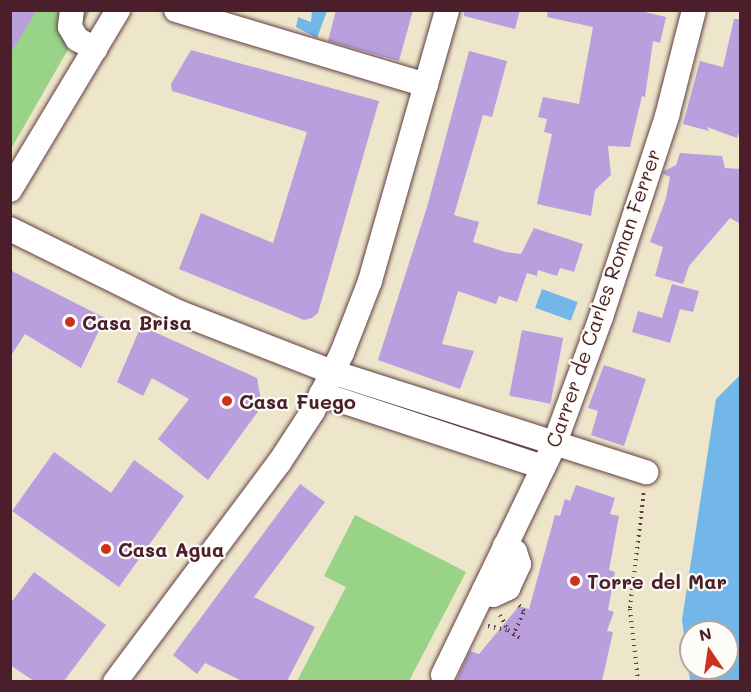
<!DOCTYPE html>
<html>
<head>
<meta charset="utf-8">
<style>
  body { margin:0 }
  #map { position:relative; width:751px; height:692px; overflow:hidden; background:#eee6ca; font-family:Mali,sans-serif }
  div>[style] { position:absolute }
  .green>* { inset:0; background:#98d388 }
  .water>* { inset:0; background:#73b7e9; transform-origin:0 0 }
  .building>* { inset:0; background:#ba9fdf; transform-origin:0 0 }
  .path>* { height:4px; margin-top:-2px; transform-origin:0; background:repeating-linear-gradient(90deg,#633d43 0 1.5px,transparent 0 6px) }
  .roads { filter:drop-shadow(0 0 2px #633d43) drop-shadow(0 0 2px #633d43) }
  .minor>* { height:24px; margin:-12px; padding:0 12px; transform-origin:12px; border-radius:12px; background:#fff }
  .dots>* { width:16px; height:16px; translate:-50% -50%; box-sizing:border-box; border:3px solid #fdfcf7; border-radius:50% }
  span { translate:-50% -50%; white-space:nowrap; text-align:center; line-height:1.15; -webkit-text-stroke:4.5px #fdfcf7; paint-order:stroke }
  .street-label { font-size:20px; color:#4a1f2b }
  .poi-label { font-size:20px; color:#4a1f2b; font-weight:700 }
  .left { translate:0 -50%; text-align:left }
  .frame { position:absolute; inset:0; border:12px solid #4a1f2b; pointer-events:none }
  .north { position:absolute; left:679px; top:620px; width:60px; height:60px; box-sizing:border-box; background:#fdfcf7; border:2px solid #b5a4a5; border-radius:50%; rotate:347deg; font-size:16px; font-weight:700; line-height:24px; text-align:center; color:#4a1f2b }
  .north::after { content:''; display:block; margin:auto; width:21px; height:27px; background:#c8321e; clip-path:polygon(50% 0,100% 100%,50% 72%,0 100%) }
</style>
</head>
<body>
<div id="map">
  <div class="green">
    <i style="clip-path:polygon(11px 11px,90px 11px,11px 149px)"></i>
    <i style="clip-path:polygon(355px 515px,466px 572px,409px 681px,297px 681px,346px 587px,324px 576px)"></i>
  </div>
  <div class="water">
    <i style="clip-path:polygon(312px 11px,327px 11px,317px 38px,296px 27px,298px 17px,311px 22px)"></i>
    <i style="left:542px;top:289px;width:38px;height:20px;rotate:20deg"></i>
    <i style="clip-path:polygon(evenodd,740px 375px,740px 681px,690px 681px,682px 620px,716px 399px,740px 375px,691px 632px,727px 632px,727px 668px,691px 668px,691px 632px)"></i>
  </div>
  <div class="building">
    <i style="clip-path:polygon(10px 10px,37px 10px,10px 54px)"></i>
    <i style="clip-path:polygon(336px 10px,413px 10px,399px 61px,328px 41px)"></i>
    <i style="clip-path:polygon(464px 10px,520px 10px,515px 29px,464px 16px)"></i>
    <i style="clip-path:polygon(548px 10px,636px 10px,666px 17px,660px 43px,653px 41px,645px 97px,642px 96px,630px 147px,608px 146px,611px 175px,595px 190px,591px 216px,537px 204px,552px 134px,544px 132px,547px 119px,538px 117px,543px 97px,579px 104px,593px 27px,547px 17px)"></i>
    <i style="clip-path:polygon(734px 19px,741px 19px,741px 128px,737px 138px,707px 127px,709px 131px,683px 124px,700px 61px,723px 67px)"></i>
    <i style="clip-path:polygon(191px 50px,379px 101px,318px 313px,312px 318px,304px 320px,179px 269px,201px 213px,273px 243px,307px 132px,172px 91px,171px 84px)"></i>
    <i style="clip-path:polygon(469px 51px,507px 61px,492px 117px,483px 115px,454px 215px,479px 222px,473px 242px,506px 252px,521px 254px,534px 228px,583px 244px,574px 272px,560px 268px,557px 276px,538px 270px,537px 276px,527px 273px,517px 302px,499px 296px,496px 304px,458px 291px,442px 344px,474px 351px,460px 389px,378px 360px,427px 207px)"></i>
    <i style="clip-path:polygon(680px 153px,722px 156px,725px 168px,741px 169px,741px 224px,730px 218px,689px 266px,683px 284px,655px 276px,663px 247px,650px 242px,666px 198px,670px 177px,663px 174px,664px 171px,676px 165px)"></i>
    <i style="clip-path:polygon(10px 270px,105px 318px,81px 368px,25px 334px,10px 357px)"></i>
    <i style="clip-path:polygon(672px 284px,699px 291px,693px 312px,680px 309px,670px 343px,632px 332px,638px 311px,662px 318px)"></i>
    <i style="clip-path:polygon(141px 326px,257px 378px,262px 406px,208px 480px,158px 439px,189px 399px,152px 378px,143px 396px,117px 382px)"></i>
    <i style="left:522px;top:330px;width:42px;height:67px;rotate:11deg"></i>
    <i style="clip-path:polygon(604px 365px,646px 379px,624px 446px,591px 435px,598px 411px,588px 408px)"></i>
    <i style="clip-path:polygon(54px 452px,111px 493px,134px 460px,184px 496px,119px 587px,12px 511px)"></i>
    <i style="clip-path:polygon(300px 484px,325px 502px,254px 597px,315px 627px,287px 681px,242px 681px,205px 663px,197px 674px,173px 655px)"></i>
    <i style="clip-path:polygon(576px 485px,615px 498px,610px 514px,619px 516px,609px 570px,615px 572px,608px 610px,614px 612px,607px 631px,613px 632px,602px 681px,456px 681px,470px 651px,479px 654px,519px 606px,529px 609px,555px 515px,560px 516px,565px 499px,570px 501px)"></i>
    <i style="clip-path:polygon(34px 572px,106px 625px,64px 681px,34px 681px,10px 665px,10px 604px)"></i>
  </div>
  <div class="path">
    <i style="left:500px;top:615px;width:17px;rotate:62deg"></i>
    <i style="left:508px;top:630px;width:14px;rotate:34deg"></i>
    <i style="left:488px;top:626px;width:19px;rotate:12deg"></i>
    <i style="left:513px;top:636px;width:27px;rotate:-66deg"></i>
    <i style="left:524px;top:611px;width:8px;rotate:-130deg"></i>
    <i style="left:638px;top:682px;width:74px;rotate:-96.2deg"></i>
    <i style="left:630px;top:608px;width:118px;rotate:-83.2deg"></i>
  </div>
  <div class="roads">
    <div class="minor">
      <i style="left:72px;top:10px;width:17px;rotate:97deg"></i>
      <i style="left:70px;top:27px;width:14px;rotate:60deg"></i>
      <i style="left:77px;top:39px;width:21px;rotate:29deg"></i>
      <i style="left:176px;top:10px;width:261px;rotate:16.7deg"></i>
      <i style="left:10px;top:190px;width:210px;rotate:-59deg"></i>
      <i style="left:10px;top:229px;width:187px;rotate:26.3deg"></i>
      <i style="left:178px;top:312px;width:165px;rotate:21.3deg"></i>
      <i style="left:332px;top:372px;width:330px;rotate:17.7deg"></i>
      <i style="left:321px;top:394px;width:234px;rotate:18.2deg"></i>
      <i style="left:484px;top:590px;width:10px;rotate:29deg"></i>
      <i style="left:493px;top:595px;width:17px;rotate:-25deg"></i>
      <i style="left:508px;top:588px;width:26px;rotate:-65deg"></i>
      <i style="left:519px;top:564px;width:13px;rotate:-108deg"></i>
      <i style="left:515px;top:552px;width:12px;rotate:-149deg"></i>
      <i style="left:443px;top:675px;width:255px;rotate:-64.2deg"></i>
      <i style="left:554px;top:445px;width:136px;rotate:-69.8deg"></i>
      <i style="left:601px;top:317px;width:212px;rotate:-71.8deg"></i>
      <i style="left:667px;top:116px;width:109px;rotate:-75.7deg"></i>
      <i style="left:115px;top:682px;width:274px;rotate:-53.2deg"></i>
      <i style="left:279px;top:463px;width:62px;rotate:-56.8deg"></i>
      <i style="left:313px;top:411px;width:65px;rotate:-63.4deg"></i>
      <i style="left:342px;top:353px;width:77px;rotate:-68.7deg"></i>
      <i style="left:370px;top:281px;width:282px;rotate:-74.1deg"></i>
    </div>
  </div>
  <div class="dots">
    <i style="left:70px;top:322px;background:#c8321e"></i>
    <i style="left:227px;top:401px;background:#c8321e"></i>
    <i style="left:106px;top:549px;background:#c8321e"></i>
    <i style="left:575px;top:581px;background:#c8321e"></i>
  </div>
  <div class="street-label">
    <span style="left:603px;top:298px;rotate:-71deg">Carrer de Carles Roman Ferrer</span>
  </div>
  <div class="poi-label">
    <span class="left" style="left:82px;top:322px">Casa Brisa</span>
    <span class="left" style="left:239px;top:401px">Casa Fuego</span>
    <span class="left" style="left:118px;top:549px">Casa Agua</span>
    <span class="left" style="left:587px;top:581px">Torre del Mar</span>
  </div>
  <div class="frame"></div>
  <div class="north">N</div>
</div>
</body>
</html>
